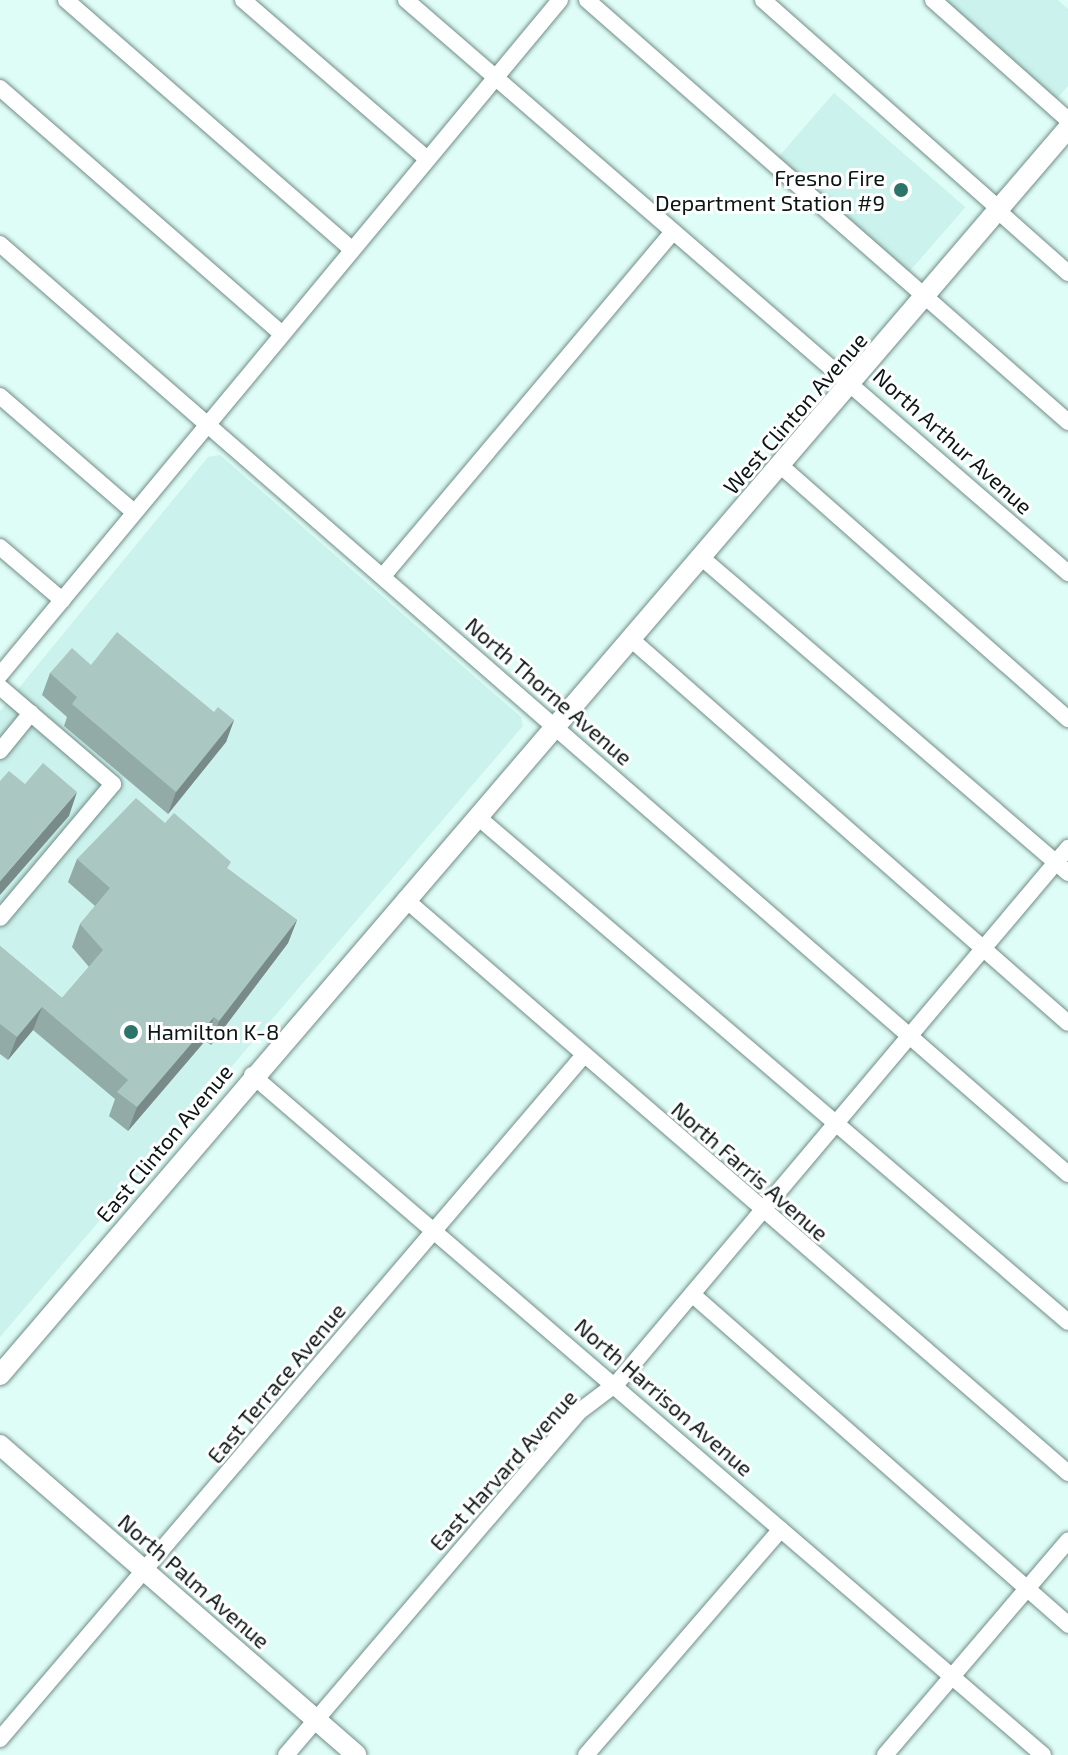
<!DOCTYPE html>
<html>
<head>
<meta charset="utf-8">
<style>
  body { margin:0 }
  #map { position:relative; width:1068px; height:1755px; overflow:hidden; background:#dffdf7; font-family:"Exo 2",sans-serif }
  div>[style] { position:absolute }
  .built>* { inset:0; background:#cbf2ec; transform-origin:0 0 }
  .roads { filter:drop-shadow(0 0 2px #728d88) drop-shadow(0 0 2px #728d88) }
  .minor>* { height:16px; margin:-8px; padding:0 8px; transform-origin:8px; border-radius:8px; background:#fff }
  .major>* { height:20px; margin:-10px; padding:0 10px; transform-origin:10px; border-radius:10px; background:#fff }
  .wall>* { inset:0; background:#93aba7 }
  .shaded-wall>* { inset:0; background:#788b88 }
  .building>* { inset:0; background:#abc7c2 }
  .dots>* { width:22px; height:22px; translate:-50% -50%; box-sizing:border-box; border:4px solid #fff; border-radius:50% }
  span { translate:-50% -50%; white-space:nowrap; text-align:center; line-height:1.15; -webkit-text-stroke:6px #fff; paint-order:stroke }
  .poi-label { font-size:22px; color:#0b1614 }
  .right { translate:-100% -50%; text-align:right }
  .left { translate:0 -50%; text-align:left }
  .street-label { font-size:22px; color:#0b1614 }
</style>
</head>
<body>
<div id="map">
  <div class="built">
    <i style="clip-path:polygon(940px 0,1058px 0,1068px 9px,1068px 86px,1055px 101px)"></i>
    <i style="left:834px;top:93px;width:174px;height:88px;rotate:41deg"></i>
    <i style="clip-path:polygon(220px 455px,521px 717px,523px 726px,0 1337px,0 711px,208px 457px)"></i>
  </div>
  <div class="roads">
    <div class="minor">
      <i style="left:66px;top:0;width:376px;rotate:41.1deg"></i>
      <i style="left:243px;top:0;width:240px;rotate:40.8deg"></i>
      <i style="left:406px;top:0;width:876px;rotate:40.88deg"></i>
      <i style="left:587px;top:0;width:640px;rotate:41.26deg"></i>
      <i style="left:763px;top:0;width:315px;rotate:41.5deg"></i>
      <i style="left:933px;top:0;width:181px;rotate:41.6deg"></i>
      <i style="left:0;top:88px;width:371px;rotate:41.1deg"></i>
      <i style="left:997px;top:210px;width:95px;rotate:41.6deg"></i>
      <i style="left:0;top:244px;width:1416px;rotate:41.05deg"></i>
      <i style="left:0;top:396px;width:177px;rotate:40.9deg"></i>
      <i style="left:781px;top:466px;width:383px;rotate:41.4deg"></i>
      <i style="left:0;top:547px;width:82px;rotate:40.5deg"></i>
      <i style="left:702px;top:558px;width:483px;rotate:40.7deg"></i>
      <i style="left:383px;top:576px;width:450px;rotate:-49.9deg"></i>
      <i style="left:632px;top:640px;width:580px;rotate:41.3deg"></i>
      <i style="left:0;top:675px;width:877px;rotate:-50.32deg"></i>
      <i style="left:0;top:687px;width:149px;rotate:40.6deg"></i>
      <i style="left:113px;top:784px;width:175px;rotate:130.1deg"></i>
      <i style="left:0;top:751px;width:49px;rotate:-50.8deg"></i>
      <i style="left:479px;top:818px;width:775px;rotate:40.55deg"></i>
      <i style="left:405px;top:899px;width:877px;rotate:40.88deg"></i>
      <i style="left:252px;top:1075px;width:1043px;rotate:40.68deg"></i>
      <i style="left:693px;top:1295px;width:500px;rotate:41.3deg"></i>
      <i style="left:0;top:1739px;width:899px;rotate:-49.51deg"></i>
      <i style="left:286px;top:1755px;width:453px;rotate:-49.5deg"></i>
      <i style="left:580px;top:1411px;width:46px;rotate:-37.1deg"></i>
      <i style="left:617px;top:1383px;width:700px;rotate:-49.87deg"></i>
      <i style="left:586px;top:1755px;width:298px;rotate:-49.2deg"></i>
      <i style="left:885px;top:1755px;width:282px;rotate:-49.5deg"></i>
    </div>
    <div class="major">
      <i style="left:0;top:1375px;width:1642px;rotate:-49.42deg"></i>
      <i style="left:0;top:1445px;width:472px;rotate:41deg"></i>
    </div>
  </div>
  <div class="wall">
    <i style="clip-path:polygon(91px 665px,234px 720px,226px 742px,168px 814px,64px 726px,67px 717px,42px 695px,50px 673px)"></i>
    <i style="clip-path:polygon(165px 823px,297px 920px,288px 943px,211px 1045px,205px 1041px,128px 1131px,109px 1116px,115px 1099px,33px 1030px,8px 1060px,0 1054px,0 946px,62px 998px,89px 967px,72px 947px,80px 924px,95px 906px,68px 882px,77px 859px)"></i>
  </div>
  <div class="shaded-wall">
    <i style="clip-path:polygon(234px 720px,226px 742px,168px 814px,176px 792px)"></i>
    <i style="clip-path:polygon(77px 792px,69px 816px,0 895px,0 881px)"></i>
    <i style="clip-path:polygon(297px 920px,288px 943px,211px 1045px,219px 1021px)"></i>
    <i style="clip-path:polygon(42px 1007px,33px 1030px,8px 1060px,17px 1037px)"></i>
    <i style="clip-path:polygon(214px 1017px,205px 1041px,128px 1131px,137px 1107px)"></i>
  </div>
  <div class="building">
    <i style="clip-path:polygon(117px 632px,214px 712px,218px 707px,234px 720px,176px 792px,72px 704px,77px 697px,50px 673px,72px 648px,91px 665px)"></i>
    <i style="clip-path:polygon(43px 763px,77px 792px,0 881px,0 781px,9px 771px,25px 784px)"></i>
    <i style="clip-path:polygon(136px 798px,165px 823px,174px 813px,231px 862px,227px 868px,297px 920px,219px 1021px,214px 1017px,137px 1107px,117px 1092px,128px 1080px,42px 1007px,17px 1037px,0 1024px,0 946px,62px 998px,103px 950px,80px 924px,110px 888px,77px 859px)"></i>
  </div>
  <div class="dots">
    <i style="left:901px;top:190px;background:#2c736a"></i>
    <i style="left:131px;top:1032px;background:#2c736a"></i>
  </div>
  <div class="poi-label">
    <span class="right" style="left:885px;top:190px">Fresno Fire<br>Department Station #9</span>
    <span class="left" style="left:147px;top:1032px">Hamilton K-8</span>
  </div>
  <div class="street-label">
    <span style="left:795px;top:413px;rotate:-49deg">West Clinton Avenue</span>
    <span style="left:953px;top:441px;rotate:42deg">North Arthur Avenue</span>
    <span style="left:549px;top:691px;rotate:41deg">North Thorne Avenue</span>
    <span style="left:164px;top:1143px;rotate:-50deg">East Clinton Avenue</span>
    <span style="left:750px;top:1171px;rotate:41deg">North Farris Avenue</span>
    <span style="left:276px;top:1383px;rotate:-50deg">East Terrace Avenue</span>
    <span style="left:664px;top:1397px;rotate:41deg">North Harrison Avenue</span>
    <span style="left:503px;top:1470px;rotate:-48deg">East Harvard Avenue</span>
    <span style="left:194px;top:1581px;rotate:41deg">North Palm Avenue</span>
  </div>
</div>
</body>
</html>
